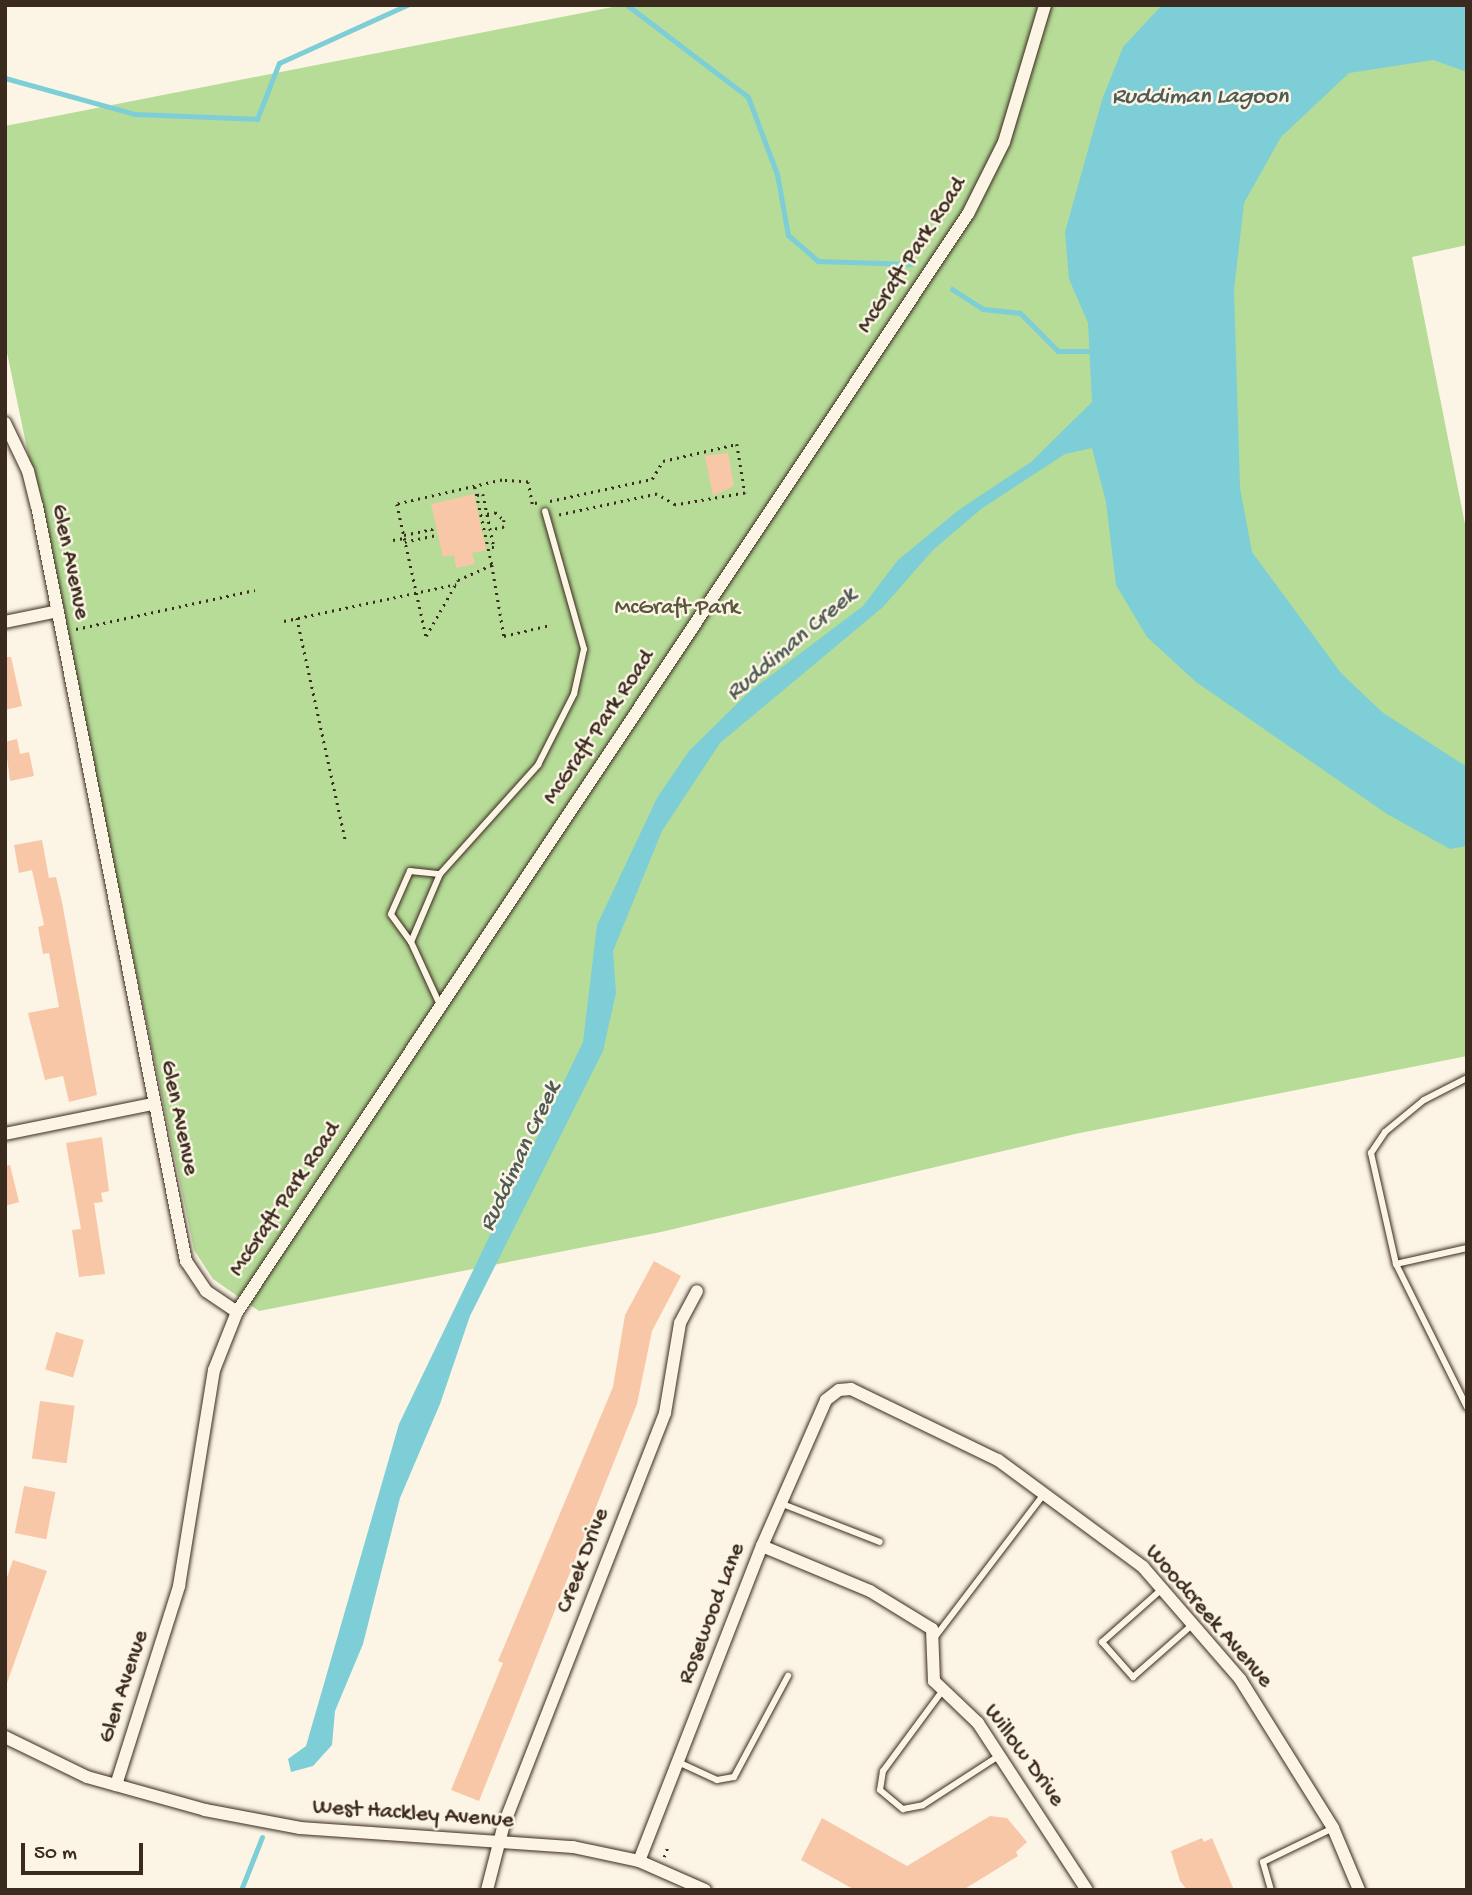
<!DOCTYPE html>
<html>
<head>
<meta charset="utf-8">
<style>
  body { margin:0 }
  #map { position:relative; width:1472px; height:1895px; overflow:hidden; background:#fcf5e5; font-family:"Gochi Hand",sans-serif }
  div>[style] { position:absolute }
  .green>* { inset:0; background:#b6dc98 }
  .water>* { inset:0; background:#7dced6 }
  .stream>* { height:5px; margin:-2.5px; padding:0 2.5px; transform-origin:2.5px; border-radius:2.5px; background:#7dced6 }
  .building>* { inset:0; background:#f7c7a7; transform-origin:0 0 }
  .path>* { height:2.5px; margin-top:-1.25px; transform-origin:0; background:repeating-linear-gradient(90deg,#3b2a1e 0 2px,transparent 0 7px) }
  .roads { filter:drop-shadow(0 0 2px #3b2a1e) drop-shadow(0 0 2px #3b2a1e) }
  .service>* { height:6px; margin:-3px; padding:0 3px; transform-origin:3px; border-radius:3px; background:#fcf5e5 }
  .minor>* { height:12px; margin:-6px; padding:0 6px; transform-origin:6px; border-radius:6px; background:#fcf5e5 }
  span { translate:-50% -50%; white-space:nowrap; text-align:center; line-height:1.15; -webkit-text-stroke:5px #fcf5e5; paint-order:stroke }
  .street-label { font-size:23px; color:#3b2a1e }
  .park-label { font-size:23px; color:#5a563c }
  .water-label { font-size:24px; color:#4f5b55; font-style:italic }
  .frame { position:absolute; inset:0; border:7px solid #3b2a1e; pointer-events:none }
  .scale { position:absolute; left:21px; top:1843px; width:122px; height:32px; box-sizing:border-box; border:4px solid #3b2a1e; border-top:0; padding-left:9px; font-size:21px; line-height:24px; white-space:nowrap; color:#3b2a1e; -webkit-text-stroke:5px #fcf5e5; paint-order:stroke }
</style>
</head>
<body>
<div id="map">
  <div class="green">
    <i style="clip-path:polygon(623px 5px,1467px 5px,1467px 245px,1412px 257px,1467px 534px,1467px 1056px,1075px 1134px,661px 1232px,259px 1311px,213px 1279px,194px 1250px,5px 343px,5px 126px)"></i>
  </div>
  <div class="water">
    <i style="clip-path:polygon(1162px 5px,1467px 5px,1467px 72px,1433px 60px,1349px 73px,1281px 137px,1244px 203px,1234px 290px,1240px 488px,1252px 552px,1341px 673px,1382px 712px,1467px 767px,1467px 846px,1450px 849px,1387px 814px,1196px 682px,1147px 637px,1116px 585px,1106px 502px,1092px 448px,1065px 454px,981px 509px,933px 550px,883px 607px,720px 743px,662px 831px,613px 951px,616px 993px,603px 1051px,470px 1316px,440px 1404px,400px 1498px,363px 1644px,335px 1711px,332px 1745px,313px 1766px,291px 1772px,288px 1759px,306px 1746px,399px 1424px,583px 1042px,597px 925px,657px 798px,689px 751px,749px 692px,863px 606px,898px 560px,960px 509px,1031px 462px,1092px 402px,1088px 323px,1069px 279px,1065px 232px,1102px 100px,1123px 47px)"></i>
  </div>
  <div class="stream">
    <i style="left:627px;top:5px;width:152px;rotate:37.2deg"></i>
    <i style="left:748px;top:97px;width:82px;rotate:69.4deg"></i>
    <i style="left:777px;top:174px;width:62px;rotate:79.8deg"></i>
    <i style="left:788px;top:235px;width:40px;rotate:41deg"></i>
    <i style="left:818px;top:261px;width:94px;rotate:1.8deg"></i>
    <i style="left:5px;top:78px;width:135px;rotate:15.5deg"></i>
    <i style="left:135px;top:114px;width:122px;rotate:2.3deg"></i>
    <i style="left:257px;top:119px;width:60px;rotate:-68.6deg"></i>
    <i style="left:279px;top:63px;width:141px;rotate:-24.4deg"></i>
    <i style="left:952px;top:289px;width:37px;rotate:33deg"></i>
    <i style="left:983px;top:309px;width:37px;rotate:6deg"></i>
    <i style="left:1020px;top:313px;width:54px;rotate:45deg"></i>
    <i style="left:1058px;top:351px;width:38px"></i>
    <i style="left:241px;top:1890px;width:57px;rotate:-68.4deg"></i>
  </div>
  <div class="building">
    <i style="clip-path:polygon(728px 453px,734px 486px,713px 496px,705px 456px)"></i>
    <i style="clip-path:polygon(474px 494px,486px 550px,472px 553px,475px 564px,456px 568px,454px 555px,443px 557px,431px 504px)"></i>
    <i style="clip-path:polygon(5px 657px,11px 657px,22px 706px,5px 710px)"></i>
    <i style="clip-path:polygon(17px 739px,20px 754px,29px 752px,34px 776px,10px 781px,5px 742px)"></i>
    <i style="clip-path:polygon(42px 840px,49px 878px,56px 877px,62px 902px,97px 1095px,69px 1102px,63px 1076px,45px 1080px,28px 1013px,59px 1007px,49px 953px,43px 954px,38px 927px,44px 925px,32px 870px,19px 873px,14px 845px)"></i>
    <i style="clip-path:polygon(102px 1137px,109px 1191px,101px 1193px,103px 1202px,94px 1203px,105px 1274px,79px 1277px,72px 1230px,81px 1229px,66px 1143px)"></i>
    <i style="clip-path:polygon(10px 1165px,19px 1202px,5px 1206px,5px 1166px)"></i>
    <i style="clip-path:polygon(654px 1261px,681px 1276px,652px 1331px,637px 1404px,479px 1801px,451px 1790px,503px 1663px,498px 1661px,613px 1387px,625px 1315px)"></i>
    <i style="left:56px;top:1332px;width:29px;height:39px;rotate:16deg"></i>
    <i style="left:40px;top:1401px;width:35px;height:58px;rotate:8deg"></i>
    <i style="left:24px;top:1486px;width:32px;height:48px;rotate:11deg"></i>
    <i style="clip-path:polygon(13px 1560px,47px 1571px,7px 1683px,5px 1583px)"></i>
    <i style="clip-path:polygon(990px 1816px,1007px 1818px,1027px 1842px,1016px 1852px,1018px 1856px,963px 1890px,855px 1890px,801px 1860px,822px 1818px,907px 1866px)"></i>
    <i style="clip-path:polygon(1202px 1838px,1204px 1842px,1212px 1838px,1234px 1890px,1187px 1890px,1180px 1881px,1171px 1851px)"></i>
  </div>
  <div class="path">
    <i style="left:475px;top:487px;width:80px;rotate:77.7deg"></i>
    <i style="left:477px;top:495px;width:6px;rotate:-9deg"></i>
    <i style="left:483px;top:494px;width:54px;rotate:78.3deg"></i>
    <i style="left:494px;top:547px;width:6px;rotate:162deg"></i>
    <i style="left:550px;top:501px;width:104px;rotate:-12.2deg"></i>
    <i style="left:652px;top:479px;width:21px;rotate:-59deg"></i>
    <i style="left:663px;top:461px;width:76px;rotate:-12.9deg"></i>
    <i style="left:737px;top:444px;width:50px;rotate:80.7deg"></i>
    <i style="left:745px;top:493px;width:71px;rotate:170.3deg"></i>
    <i style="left:675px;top:505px;width:21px;rotate:-149deg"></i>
    <i style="left:657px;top:494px;width:100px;rotate:167.9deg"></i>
    <i style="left:537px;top:503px;width:5px;rotate:169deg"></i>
    <i style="left:532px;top:504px;width:22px;rotate:-100deg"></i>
    <i style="left:528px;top:482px;width:26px;rotate:-176deg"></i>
    <i style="left:502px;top:480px;width:108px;rotate:167.1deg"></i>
    <i style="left:397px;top:504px;width:135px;rotate:77.6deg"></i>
    <i style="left:426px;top:636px;width:64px;rotate:-60.3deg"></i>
    <i style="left:458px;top:580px;width:37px;rotate:-24deg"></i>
    <i style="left:492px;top:565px;width:72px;rotate:80.4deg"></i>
    <i style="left:504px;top:636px;width:47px;rotate:-13.4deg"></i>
    <i style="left:487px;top:514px;width:8px;rotate:-14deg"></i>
    <i style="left:495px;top:512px;width:12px;rotate:42deg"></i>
    <i style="left:504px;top:520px;width:7px;rotate:90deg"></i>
    <i style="left:504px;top:527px;width:13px;rotate:167deg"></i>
    <i style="left:404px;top:535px;width:29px;rotate:-12deg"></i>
    <i style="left:432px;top:529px;width:7px;rotate:74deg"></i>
    <i style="left:434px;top:536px;width:30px;rotate:168deg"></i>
    <i style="left:393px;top:540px;width:11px;rotate:-10deg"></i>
    <i style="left:297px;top:618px;width:230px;rotate:77.7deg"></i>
    <i style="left:284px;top:621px;width:176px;rotate:-12.1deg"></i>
    <i style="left:76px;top:629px;width:183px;rotate:-12.3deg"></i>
    <i style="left:664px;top:1857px;width:12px;rotate:-70deg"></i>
  </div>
  <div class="roads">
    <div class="service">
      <i style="left:411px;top:942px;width:34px;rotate:-126deg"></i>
      <i style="left:391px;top:914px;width:47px;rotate:-66.2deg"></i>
      <i style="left:410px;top:871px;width:30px;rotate:6deg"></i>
      <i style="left:440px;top:1005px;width:69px;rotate:-114.7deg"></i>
      <i style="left:411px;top:942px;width:74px;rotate:-66.9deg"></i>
      <i style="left:440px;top:874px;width:147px;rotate:-48deg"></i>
      <i style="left:538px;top:765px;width:80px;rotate:-63.1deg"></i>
      <i style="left:574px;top:694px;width:46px;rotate:-77.5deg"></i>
      <i style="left:584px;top:649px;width:143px;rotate:-105.8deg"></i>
      <i style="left:1467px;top:1248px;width:73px;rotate:167.3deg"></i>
      <i style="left:1396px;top:1264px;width:160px;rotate:63.6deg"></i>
      <i style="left:1396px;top:1264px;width:114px;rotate:-102.7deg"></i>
      <i style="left:1371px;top:1153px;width:25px;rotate:-56deg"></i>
      <i style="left:1385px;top:1132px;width:50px;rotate:-39.4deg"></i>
      <i style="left:1424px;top:1100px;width:48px;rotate:-27.1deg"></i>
      <i style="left:780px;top:1503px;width:107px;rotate:21.3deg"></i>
      <i style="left:1162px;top:1589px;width:80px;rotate:138.5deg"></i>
      <i style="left:1102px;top:1642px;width:47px;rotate:48.5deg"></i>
      <i style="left:1133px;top:1677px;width:79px;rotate:-41.4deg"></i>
      <i style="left:935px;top:1637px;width:180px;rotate:-52.7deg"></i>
      <i style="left:943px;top:1690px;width:101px;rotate:126.5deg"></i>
      <i style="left:883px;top:1771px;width:19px;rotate:99deg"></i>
      <i style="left:880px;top:1790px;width:30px;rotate:40deg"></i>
      <i style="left:903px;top:1809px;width:20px;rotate:-11deg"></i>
      <i style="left:923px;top:1805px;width:92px;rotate:-33deg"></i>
      <i style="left:678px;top:1762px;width:43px;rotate:24.8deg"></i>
      <i style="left:717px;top:1780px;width:17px;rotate:-10deg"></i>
      <i style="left:734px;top:1777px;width:115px;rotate:-61.9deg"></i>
      <i style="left:1271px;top:1890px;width:29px;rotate:-106deg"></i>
      <i style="left:1263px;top:1862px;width:78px;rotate:-25.9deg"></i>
    </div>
    <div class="minor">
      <i style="left:5px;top:423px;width:53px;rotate:64.4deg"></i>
      <i style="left:28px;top:471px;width:36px;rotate:76deg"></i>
      <i style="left:37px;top:506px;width:770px;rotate:78.84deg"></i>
      <i style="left:186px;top:1261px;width:36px;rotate:56deg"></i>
      <i style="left:206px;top:1291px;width:37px;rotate:34deg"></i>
      <i style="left:5px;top:622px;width:54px;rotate:-11.7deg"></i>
      <i style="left:5px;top:1134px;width:150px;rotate:-11.5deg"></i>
      <i style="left:762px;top:1546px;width:117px;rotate:22.6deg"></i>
      <i style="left:870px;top:1591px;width:73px;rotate:31.5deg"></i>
      <i style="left:932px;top:1629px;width:52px;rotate:87.8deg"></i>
      <i style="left:934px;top:1681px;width:61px;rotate:43.7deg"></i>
      <i style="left:978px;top:1723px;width:199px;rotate:56.9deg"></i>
      <i style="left:5px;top:1737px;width:91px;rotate:26deg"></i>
      <i style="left:87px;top:1777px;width:123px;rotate:15.6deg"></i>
      <i style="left:205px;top:1810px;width:97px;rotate:10.7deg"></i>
      <i style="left:300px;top:1828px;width:274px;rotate:4deg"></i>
      <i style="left:573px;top:1847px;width:67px;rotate:12deg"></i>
      <i style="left:639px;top:1861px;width:72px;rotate:23.7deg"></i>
      <i style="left:116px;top:1785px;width:209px;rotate:-72.4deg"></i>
      <i style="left:179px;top:1586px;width:219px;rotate:-80.8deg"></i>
      <i style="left:214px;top:1370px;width:62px;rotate:-68.4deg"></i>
      <i style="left:237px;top:1312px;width:1319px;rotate:-56.35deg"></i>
      <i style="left:968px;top:214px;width:80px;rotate:-63.4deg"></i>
      <i style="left:1004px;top:142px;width:143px;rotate:-73.3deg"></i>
      <i style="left:639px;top:1861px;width:338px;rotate:-68.7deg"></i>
      <i style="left:762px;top:1546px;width:159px;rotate:-66.3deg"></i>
      <i style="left:826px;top:1400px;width:16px;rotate:-38deg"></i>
      <i style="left:839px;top:1390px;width:12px;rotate:-5deg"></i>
      <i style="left:851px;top:1389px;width:163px;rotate:25.8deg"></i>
      <i style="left:998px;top:1460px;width:180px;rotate:36.4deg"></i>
      <i style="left:1143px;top:1567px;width:148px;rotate:49.1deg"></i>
      <i style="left:1240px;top:1679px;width:176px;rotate:58deg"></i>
      <i style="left:1333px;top:1828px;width:67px;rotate:67.2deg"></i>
      <i style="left:487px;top:1890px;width:68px;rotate:-75.6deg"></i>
      <i style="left:504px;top:1824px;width:441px;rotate:-68.6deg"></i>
      <i style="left:665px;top:1413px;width:91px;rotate:-80.5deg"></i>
      <i style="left:680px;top:1323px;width:36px;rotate:-62deg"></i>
    </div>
  </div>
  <div class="street-label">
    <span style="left:913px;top:256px;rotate:-57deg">McGraft Park Road</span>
    <span style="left:69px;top:562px;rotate:78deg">Glen Avenue</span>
    <span style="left:600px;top:728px;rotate:-56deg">McGraft Park Road</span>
    <span style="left:178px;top:1118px;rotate:78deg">Glen Avenue</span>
    <span style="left:286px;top:1200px;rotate:-56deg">McGraft Park Road</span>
    <span style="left:584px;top:1561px;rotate:-69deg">Creek Drive</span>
    <span style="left:713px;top:1614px;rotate:-69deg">Rosewood Lane</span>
    <span style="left:1208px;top:1617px;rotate:49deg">Woodcreek Avenue</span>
    <span style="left:125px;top:1687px;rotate:-72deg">Glen Avenue</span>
    <span style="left:1023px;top:1756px;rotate:54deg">Willow Drive</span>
    <span style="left:413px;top:1815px;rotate:4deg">West Hackley Avenue</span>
  </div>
  <div class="park-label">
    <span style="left:677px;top:609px">McGraft Park</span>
  </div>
  <div class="water-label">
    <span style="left:1200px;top:98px">Ruddiman Lagoon</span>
    <span style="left:792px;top:645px;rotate:-40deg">Ruddiman Creek</span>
    <span style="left:521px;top:1157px;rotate:-65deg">Ruddiman Creek</span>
  </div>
  <div class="frame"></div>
  <div class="scale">50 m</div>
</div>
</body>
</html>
